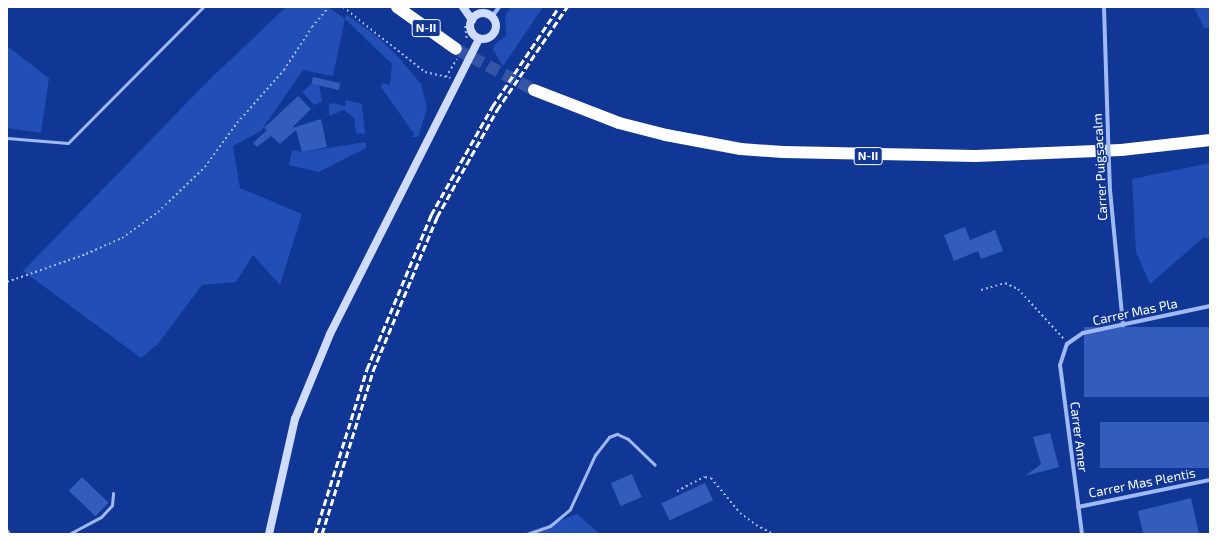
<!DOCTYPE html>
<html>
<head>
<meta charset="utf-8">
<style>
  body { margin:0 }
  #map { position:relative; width:1217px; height:541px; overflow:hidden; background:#103696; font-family:"Exo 2",sans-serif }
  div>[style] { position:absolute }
  .green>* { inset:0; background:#234eb6 }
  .building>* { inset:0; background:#345cbd; transform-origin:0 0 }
  .highway-tunnel>* { height:12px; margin-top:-6px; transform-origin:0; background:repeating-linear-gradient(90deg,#3454a6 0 12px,transparent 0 18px) }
  .path>* { height:2px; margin-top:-1px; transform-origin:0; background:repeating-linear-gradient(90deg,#a0b9f4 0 2px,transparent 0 5px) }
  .lane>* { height:3px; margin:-1.5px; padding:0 1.5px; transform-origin:1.5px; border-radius:1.5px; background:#a0b9f4 }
  .street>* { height:4px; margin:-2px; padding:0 2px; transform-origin:2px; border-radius:2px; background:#a0b9f4 }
  .secondary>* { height:8px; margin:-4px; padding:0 4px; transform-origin:4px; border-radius:4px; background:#cfdcfd }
  .secondary>.ring { margin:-4px; padding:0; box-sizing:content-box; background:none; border:8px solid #cfdcfd; border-radius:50% }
  .highway>* { height:12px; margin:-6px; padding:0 6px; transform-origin:6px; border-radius:6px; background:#fff }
  .rail>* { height:3px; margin-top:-1.5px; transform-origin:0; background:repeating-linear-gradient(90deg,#fff 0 7px,transparent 0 10px) }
  .street-bridge>* { height:4px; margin:-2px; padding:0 2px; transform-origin:2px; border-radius:2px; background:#a0b9f4 }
  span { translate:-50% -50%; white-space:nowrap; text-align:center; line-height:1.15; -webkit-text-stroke:3.5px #103696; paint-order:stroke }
  .shield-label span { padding:1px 3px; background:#103696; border:1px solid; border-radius:3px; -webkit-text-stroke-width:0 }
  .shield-label { font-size:12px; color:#fff; font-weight:700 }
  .street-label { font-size:13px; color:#fff }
  .frame { position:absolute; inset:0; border:8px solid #fff; pointer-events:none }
</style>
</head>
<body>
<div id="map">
  <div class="green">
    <i style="clip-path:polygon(286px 7px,328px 7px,345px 19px,346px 14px,379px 38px,401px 60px,421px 84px,427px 108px,418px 137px,412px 137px,414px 134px,381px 87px,382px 83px,390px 85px,392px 64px,345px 19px,333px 76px,303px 70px,261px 131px,233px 146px,240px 188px,302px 214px,280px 285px,253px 255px,236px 282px,202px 285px,158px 344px,141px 358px,23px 271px,210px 79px)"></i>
    <i style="clip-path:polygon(510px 7px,543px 7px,503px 66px,493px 50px,495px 44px,506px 36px,505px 17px)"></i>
    <i style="clip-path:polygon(1194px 7px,1210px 7px,1210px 28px,1204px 28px)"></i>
    <i style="clip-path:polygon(7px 46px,49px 78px,41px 133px,7px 128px)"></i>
    <i style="clip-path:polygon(318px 78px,322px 102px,314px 105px,302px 92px)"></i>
    <i style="clip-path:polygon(346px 100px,362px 104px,365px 134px,356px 133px,354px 118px,344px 110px,329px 116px,329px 105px,333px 103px,345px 106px)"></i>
    <i style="clip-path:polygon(366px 142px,366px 148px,319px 172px,289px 165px,292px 150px,302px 152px)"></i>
    <i style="clip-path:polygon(1210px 163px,1210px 239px,1204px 237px,1150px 284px,1136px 252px,1132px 179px)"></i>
    <i style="clip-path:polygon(577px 514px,600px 534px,523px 534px)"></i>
  </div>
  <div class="building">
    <i style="left:313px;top:77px;width:28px;height:7px;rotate:13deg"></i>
    <i style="clip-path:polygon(298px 96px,311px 109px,292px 128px,321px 119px,327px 147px,302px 152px,296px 130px,280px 144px,271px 136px,257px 147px,253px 143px,267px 130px,264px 128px)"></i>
    <i style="clip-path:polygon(965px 227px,970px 240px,995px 230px,1003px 251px,981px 259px,978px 251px,954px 261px,944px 235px)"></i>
    <i style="left:1210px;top:327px;width:70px;height:126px;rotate:90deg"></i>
    <i style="left:1210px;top:422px;width:46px;height:110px;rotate:90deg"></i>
    <i style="clip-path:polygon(1050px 433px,1059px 467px,1025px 476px,1041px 464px,1033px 437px)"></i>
    <i style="left:632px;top:474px;width:25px;height:23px;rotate:67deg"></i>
    <i style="left:82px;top:477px;width:37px;height:19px;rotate:44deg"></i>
    <i style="left:705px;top:483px;width:19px;height:48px;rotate:65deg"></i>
    <i style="clip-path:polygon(1191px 498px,1199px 534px,1143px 534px,1138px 511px)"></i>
  </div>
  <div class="highway-tunnel">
    <i style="left:456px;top:49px;width:88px;rotate:27.7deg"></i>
  </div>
  <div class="path">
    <i style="left:343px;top:7px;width:105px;rotate:38.4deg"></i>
    <i style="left:425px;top:72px;width:26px;rotate:13deg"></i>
    <i style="left:465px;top:26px;width:15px;rotate:82deg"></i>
    <i style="left:446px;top:77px;width:21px;rotate:-59deg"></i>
    <i style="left:7px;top:282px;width:84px;rotate:-19.5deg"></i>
    <i style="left:86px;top:254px;width:39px;rotate:-24deg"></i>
    <i style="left:122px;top:238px;width:44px;rotate:-35.8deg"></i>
    <i style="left:158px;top:212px;width:65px;rotate:-43.8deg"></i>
    <i style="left:205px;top:167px;width:54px;rotate:-54deg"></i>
    <i style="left:237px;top:123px;width:71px;rotate:-48.4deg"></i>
    <i style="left:284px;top:70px;width:51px;rotate:-56.9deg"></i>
    <i style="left:312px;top:27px;width:26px;rotate:-50deg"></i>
    <i style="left:981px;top:290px;width:25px;rotate:-16deg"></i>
    <i style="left:1005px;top:283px;width:14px;rotate:25deg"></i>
    <i style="left:1018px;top:289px;width:67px;rotate:47.4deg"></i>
    <i style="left:677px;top:491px;width:31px;rotate:-27deg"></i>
    <i style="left:705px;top:477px;width:6px;rotate:9deg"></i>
    <i style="left:711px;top:478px;width:45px;rotate:50.4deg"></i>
    <i style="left:740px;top:513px;width:20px;rotate:37deg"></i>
    <i style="left:756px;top:525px;width:20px;rotate:27deg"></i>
  </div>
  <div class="lane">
    <i style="left:7px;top:138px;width:61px;rotate:4.7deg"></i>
    <i style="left:68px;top:143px;width:192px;rotate:-45.2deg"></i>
    <i style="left:69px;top:534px;width:36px;rotate:-28deg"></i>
    <i style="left:101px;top:517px;width:16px;rotate:-47deg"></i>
    <i style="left:112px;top:505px;width:12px;rotate:-85deg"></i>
    <i style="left:527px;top:534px;width:24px;rotate:-19deg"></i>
    <i style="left:550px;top:526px;width:26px;rotate:-40deg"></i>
    <i style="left:570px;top:509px;width:60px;rotate:-65.2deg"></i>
    <i style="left:595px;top:455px;width:23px;rotate:-52deg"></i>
    <i style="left:609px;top:437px;width:9px;rotate:-21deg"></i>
    <i style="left:617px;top:434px;width:12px;rotate:24deg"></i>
    <i style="left:628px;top:439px;width:37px;rotate:44deg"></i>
  </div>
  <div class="street">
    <i style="left:1104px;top:7px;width:129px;rotate:88.2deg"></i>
    <i style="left:492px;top:17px;width:12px;rotate:-55deg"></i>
    <i style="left:1110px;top:190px;width:136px;rotate:84.5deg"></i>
    <i style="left:1078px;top:507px;width:135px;rotate:-11.6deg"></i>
    <i style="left:7px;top:531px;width:4px;rotate:56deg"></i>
    <i style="left:1082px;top:534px;width:170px;rotate:-97.4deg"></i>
    <i style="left:1060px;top:365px;width:22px;rotate:-72deg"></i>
    <i style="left:1067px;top:344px;width:19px;rotate:-35deg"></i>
    <i style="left:1083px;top:333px;width:130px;rotate:-12deg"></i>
  </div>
  <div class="secondary">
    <i style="left:463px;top:7px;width:16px;rotate:55deg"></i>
    <i class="ring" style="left:470px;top:13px;width:18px;height:18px"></i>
    <i style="left:269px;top:534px;width:118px;rotate:-77.3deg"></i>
    <i style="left:295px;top:419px;width:92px;rotate:-67.6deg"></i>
    <i style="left:330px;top:334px;width:330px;rotate:-63.2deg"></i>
  </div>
  <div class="highway">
    <i style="left:397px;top:7px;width:72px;rotate:35.4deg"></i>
    <i style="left:534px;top:90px;width:91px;rotate:21.2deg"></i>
    <i style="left:619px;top:123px;width:49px;rotate:14.3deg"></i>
    <i style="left:666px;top:135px;width:76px;rotate:10.6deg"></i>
    <i style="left:741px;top:149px;width:42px;rotate:4.1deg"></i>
    <i style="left:783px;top:152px;width:193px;rotate:1.2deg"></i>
    <i style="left:976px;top:156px;width:145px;rotate:-2.4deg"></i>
    <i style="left:1121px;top:150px;width:90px;rotate:-6.4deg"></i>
  </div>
  <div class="rail">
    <i style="left:315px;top:534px;width:173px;rotate:-72.5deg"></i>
    <i style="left:367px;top:369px;width:167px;rotate:-67.4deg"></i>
    <i style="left:431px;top:215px;width:124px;rotate:-60.5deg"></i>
    <i style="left:492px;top:107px;width:120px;rotate:-56.2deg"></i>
    <i style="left:322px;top:534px;width:171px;rotate:-72.6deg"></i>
    <i style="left:373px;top:371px;width:167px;rotate:-67.4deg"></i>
    <i style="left:437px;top:217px;width:123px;rotate:-60.7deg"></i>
    <i style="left:497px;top:110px;width:125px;rotate:-55.8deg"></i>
  </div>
  <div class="street-bridge">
    <i style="left:1108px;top:136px;width:54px;rotate:87.9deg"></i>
  </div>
  <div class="shield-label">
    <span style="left:426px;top:28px">N-II</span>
    <span style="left:868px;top:156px">N-II</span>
  </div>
  <div class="street-label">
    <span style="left:1100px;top:167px;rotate:-93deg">Carrer Puigsacalm</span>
    <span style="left:1135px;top:312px;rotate:-12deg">Carrer Mas Pla</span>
    <span style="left:1079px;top:437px;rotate:83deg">Carrer Amer</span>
    <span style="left:1142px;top:483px;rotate:-11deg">Carrer Mas Plentis</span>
  </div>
  <div class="frame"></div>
</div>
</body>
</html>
